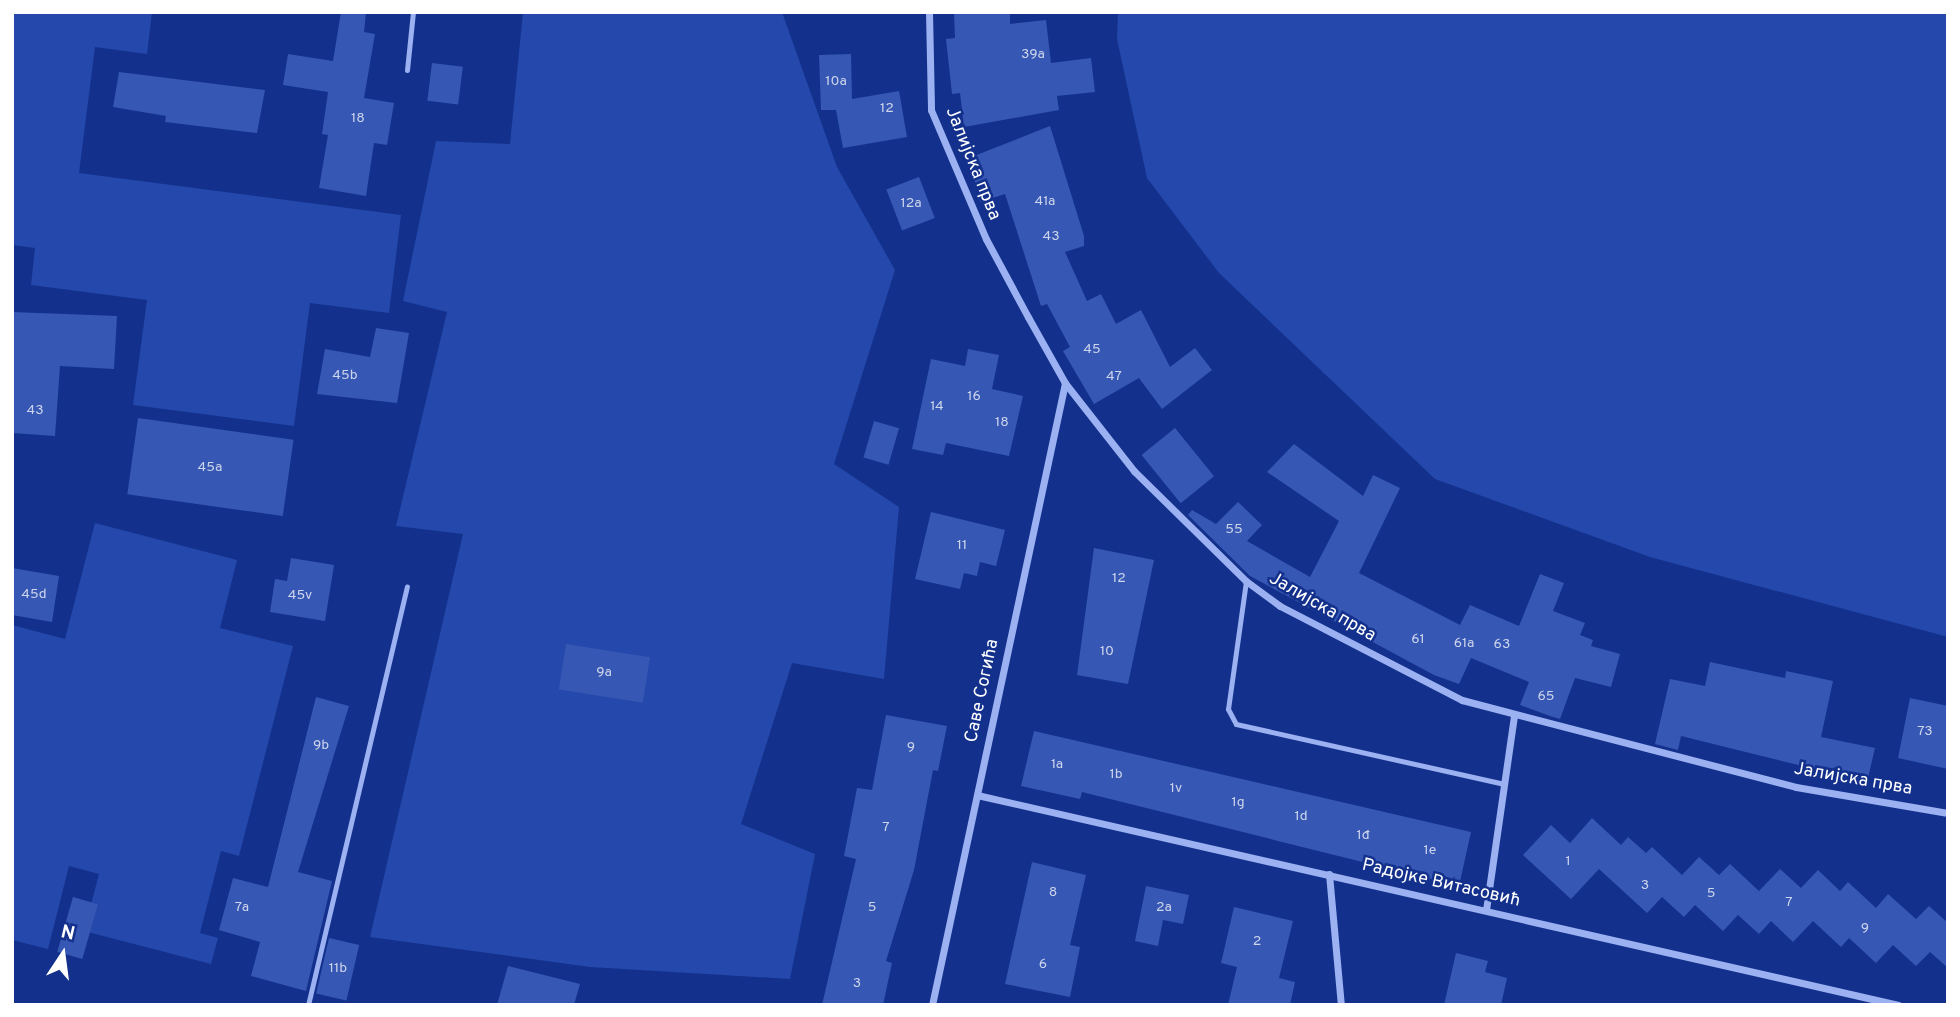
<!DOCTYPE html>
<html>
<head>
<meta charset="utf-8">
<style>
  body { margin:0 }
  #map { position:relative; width:1960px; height:1017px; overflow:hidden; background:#13318c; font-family:Overpass,sans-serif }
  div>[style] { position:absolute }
  .green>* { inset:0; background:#2448ab }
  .building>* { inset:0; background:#3657b3; transform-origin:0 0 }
  .lane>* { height:5px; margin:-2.5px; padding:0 2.5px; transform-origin:2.5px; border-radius:2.5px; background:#9bb1f1 }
  .street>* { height:7px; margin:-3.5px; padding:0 3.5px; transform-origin:3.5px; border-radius:3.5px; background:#9bb1f1 }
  span { translate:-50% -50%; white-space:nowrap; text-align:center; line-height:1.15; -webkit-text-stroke:5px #13318c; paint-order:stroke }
  .number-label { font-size:14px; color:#cdd5ec }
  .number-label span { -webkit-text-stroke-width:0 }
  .street-label { font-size:18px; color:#fff }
  .frame { position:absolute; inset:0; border:14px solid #fff; pointer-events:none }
  .north { position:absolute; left:28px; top:919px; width:70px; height:70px; -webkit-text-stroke:5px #13318c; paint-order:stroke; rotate:13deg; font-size:19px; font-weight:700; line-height:28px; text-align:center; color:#fff }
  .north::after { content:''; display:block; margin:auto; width:24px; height:32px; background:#fff; clip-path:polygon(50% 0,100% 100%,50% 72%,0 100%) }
</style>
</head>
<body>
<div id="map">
  <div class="green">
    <i style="clip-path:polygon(12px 12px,152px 12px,147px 54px,95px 47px,79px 173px,401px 215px,389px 313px,310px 303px,294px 426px,133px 405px,147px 300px,31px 285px,35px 248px,12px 245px)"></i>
    <i style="clip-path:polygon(523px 12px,782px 12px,837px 167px,895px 270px,834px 464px,899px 507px,884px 679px,792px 663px,741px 824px,815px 854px,790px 979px,590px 967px,370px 937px,463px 534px,396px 526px,447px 312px,403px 301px,436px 141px,510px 144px)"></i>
    <i style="clip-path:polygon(1118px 12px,1948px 12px,1948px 637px,1650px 557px,1435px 479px,1219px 273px,1147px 178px,1117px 39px)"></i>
    <i style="clip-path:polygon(95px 523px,237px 560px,220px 628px,293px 646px,239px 856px,221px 851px,200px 933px,218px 938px,211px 964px,84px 931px,99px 874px,69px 866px,48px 949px,12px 940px,12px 625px,65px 639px)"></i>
  </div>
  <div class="building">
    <i style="clip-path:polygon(341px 12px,366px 12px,364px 32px,375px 34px,364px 98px,394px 103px,387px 145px,374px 143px,366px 196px,319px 188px,328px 135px,322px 134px,328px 92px,283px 85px,288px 54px,333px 61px)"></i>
    <i style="clip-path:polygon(954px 12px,1010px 12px,1010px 24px,1046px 20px,1051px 63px,1091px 58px,1095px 92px,1057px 96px,1059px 110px,964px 127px,960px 93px,952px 94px,946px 39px,955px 38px)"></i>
    <i style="clip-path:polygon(851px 54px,852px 99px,899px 91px,907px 137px,843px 148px,836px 110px,821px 110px,819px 55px)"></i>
    <i style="left:432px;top:63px;width:31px;height:38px;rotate:7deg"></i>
    <i style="clip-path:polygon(119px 72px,265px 90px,257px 133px,165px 122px,166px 116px,113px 107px)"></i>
    <i style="clip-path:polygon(1050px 126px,1084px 236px,1084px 246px,1065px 252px,1087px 301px,1101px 294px,1116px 324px,1141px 310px,1170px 367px,1195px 348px,1212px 370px,1162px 409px,1139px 378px,1094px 404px,1063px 351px,1070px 347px,1047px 304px,1041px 306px,1005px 194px,980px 202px,969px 158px)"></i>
    <i style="left:919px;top:177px;width:44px;height:35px;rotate:69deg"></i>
    <i style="clip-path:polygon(12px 312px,117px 316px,114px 369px,60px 366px,55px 436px,12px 433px)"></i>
    <i style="clip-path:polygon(376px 328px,409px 333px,397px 403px,317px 394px,325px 349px,370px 357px)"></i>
    <i style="clip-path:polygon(968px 349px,999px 355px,992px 389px,1023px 396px,1009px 456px,946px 443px,943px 455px,912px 449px,931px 359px,965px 366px)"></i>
    <i style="left:138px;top:418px;width:157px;height:77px;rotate:8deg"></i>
    <i style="left:874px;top:421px;width:26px;height:38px;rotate:16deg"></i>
    <i style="left:1175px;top:428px;width:62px;height:43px;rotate:51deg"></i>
    <i style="clip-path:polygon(1294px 444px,1363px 496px,1373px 475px,1400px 488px,1359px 573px,1460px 625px,1470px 605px,1519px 626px,1540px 574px,1564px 583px,1553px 611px,1585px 623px,1580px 635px,1593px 640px,1591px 646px,1620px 654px,1611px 687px,1575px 678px,1560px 719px,1550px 716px,1520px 705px,1529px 682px,1471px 658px,1459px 684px,1434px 675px,1250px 576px,1188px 515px,1192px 510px,1216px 524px,1238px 502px,1262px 525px,1247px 541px,1310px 577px,1339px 521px,1267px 472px)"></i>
    <i style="clip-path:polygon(931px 512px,1005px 530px,996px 566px,980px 562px,977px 576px,964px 573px,960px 589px,915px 579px)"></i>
    <i style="clip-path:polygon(1094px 548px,1154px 560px,1128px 684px,1077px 675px)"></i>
    <i style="clip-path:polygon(291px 558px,334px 565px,325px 621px,270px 612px,275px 579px,287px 581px)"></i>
    <i style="clip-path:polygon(12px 568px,59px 576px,52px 622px,12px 615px)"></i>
    <i style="left:566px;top:644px;width:85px;height:46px;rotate:9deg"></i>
    <i style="clip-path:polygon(1710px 662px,1785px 678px,1786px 671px,1833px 681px,1821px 737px,1875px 748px,1867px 782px,1681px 736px,1678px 750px,1655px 744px,1670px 679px,1705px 686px)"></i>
    <i style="clip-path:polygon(316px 697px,349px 706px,298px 872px,332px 881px,306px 991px,251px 976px,260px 942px,219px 930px,233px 878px,268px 887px)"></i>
    <i style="clip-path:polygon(1910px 698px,1948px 706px,1948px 769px,1898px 758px)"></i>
    <i style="clip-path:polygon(886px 715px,947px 726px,938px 771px,933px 770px,914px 870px,886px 961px,892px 963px,883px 1005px,822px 1005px,856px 859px,844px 856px,857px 788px,872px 790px)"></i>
    <i style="clip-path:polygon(1034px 731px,1471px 832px,1459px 886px,1082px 792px,1080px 799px,1021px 786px)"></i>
    <i style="clip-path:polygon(1592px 818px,1621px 845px,1628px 837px,1646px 853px,1652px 847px,1682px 875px,1699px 857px,1719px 875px,1730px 864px,1759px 891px,1780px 869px,1801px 888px,1818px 870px,1840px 891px,1848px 882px,1876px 908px,1888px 894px,1916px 919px,1929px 906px,1948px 923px,1948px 968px,1930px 952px,1916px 966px,1893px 945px,1876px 963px,1849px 938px,1841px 947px,1813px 921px,1793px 942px,1771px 921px,1759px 934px,1738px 915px,1723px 931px,1695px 905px,1684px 917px,1662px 897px,1647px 913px,1599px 869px,1571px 899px,1523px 855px,1551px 825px,1570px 843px)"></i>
    <i style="clip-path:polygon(1032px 862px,1086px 875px,1070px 945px,1080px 947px,1070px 997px,1005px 984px)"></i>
    <i style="clip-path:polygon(1146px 886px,1189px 895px,1183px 924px,1163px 920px,1158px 946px,1135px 941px)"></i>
    <i style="left:73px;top:897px;width:26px;height:57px;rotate:16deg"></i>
    <i style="clip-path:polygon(1234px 907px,1293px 921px,1279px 978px,1295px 982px,1290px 1005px,1228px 1005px,1237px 967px,1221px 963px)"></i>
    <i style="left:329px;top:938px;width:31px;height:57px;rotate:13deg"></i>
    <i style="clip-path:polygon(1456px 953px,1488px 961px,1485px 972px,1507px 978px,1501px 1005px,1444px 1005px)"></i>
    <i style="clip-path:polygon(508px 966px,580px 984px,574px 1005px,497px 1005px)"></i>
  </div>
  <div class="lane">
    <i style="left:407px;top:70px;width:58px;rotate:-84.1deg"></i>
    <i style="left:1246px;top:581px;width:129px;rotate:98deg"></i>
    <i style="left:1228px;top:709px;width:17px;rotate:62deg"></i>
    <i style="left:1236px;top:724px;width:275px;rotate:12.6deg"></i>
    <i style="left:308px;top:1005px;width:430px;rotate:-76.7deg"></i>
  </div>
  <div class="street">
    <i style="left:929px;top:12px;width:98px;rotate:88.8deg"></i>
    <i style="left:931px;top:110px;width:140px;rotate:66.9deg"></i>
    <i style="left:986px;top:239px;width:89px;rotate:61.7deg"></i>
    <i style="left:1028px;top:317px;width:76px;rotate:60.7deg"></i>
    <i style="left:1065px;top:383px;width:112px;rotate:51.9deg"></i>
    <i style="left:1134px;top:471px;width:157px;rotate:44.5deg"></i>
    <i style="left:1246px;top:581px;width:42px;rotate:36.3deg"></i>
    <i style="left:1280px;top:606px;width:205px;rotate:27.3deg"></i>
    <i style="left:1462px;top:700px;width:345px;rotate:14.6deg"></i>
    <i style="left:1796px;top:787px;width:154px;rotate:9.7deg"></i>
    <i style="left:977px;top:795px;width:945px;rotate:12.84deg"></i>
    <i style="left:1329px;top:874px;width:132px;rotate:84.8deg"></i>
    <i style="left:1486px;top:910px;width:197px;rotate:-81.8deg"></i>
    <i style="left:932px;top:1005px;width:636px;rotate:-77.93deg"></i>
  </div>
  <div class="number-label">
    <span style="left:1033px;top:55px">39a</span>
    <span style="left:836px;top:82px">10a</span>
    <span style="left:887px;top:109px">12</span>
    <span style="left:358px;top:119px">18</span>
    <span style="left:1045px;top:202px">41a</span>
    <span style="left:911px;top:204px">12a</span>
    <span style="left:1051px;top:237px">43</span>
    <span style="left:1092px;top:350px">45</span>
    <span style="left:345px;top:376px">45b</span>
    <span style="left:1114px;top:377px">47</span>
    <span style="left:974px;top:397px">16</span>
    <span style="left:937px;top:407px">14</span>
    <span style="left:35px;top:411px">43</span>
    <span style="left:1002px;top:423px">18</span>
    <span style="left:210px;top:468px">45a</span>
    <span style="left:1234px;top:530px">55</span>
    <span style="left:962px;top:546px">11</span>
    <span style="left:1119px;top:579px">12</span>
    <span style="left:34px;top:595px">45d</span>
    <span style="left:300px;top:596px">45v</span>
    <span style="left:1418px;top:640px">61</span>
    <span style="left:1464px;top:644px">61a</span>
    <span style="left:1502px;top:645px">63</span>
    <span style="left:1107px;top:652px">10</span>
    <span style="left:604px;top:673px">9a</span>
    <span style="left:1546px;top:697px">65</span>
    <span style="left:1925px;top:732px">73</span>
    <span style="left:321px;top:746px">9b</span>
    <span style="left:911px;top:748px">9</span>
    <span style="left:1057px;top:765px">1a</span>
    <span style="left:1116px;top:775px">1b</span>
    <span style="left:1176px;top:789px">1v</span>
    <span style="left:1238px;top:803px">1g</span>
    <span style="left:1301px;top:817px">1d</span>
    <span style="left:886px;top:828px">7</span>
    <span style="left:1363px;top:836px">1đ</span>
    <span style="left:1430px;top:851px">1e</span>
    <span style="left:1568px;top:862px">1</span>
    <span style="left:1645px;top:886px">3</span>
    <span style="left:1053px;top:893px">8</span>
    <span style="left:1711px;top:894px">5</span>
    <span style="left:1789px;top:903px">7</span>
    <span style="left:242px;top:908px">7a</span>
    <span style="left:872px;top:908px">5</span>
    <span style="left:1164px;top:908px">2a</span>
    <span style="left:1865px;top:929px">9</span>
    <span style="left:1257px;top:942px">2</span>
    <span style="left:1043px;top:965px">6</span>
    <span style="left:338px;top:969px">11b</span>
    <span style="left:857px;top:984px">3</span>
  </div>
  <div class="street-label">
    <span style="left:972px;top:164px;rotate:68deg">Јалијска прва</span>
    <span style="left:1322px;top:608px;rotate:30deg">Јалијска прва</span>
    <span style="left:983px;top:691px;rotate:-78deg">Саве Согића</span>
    <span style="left:1853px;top:780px;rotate:10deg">Јалијска прва</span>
    <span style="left:1441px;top:884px;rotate:13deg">Радојке Витасовић</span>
  </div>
  <div class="frame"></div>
  <div class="north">N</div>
</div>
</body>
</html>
